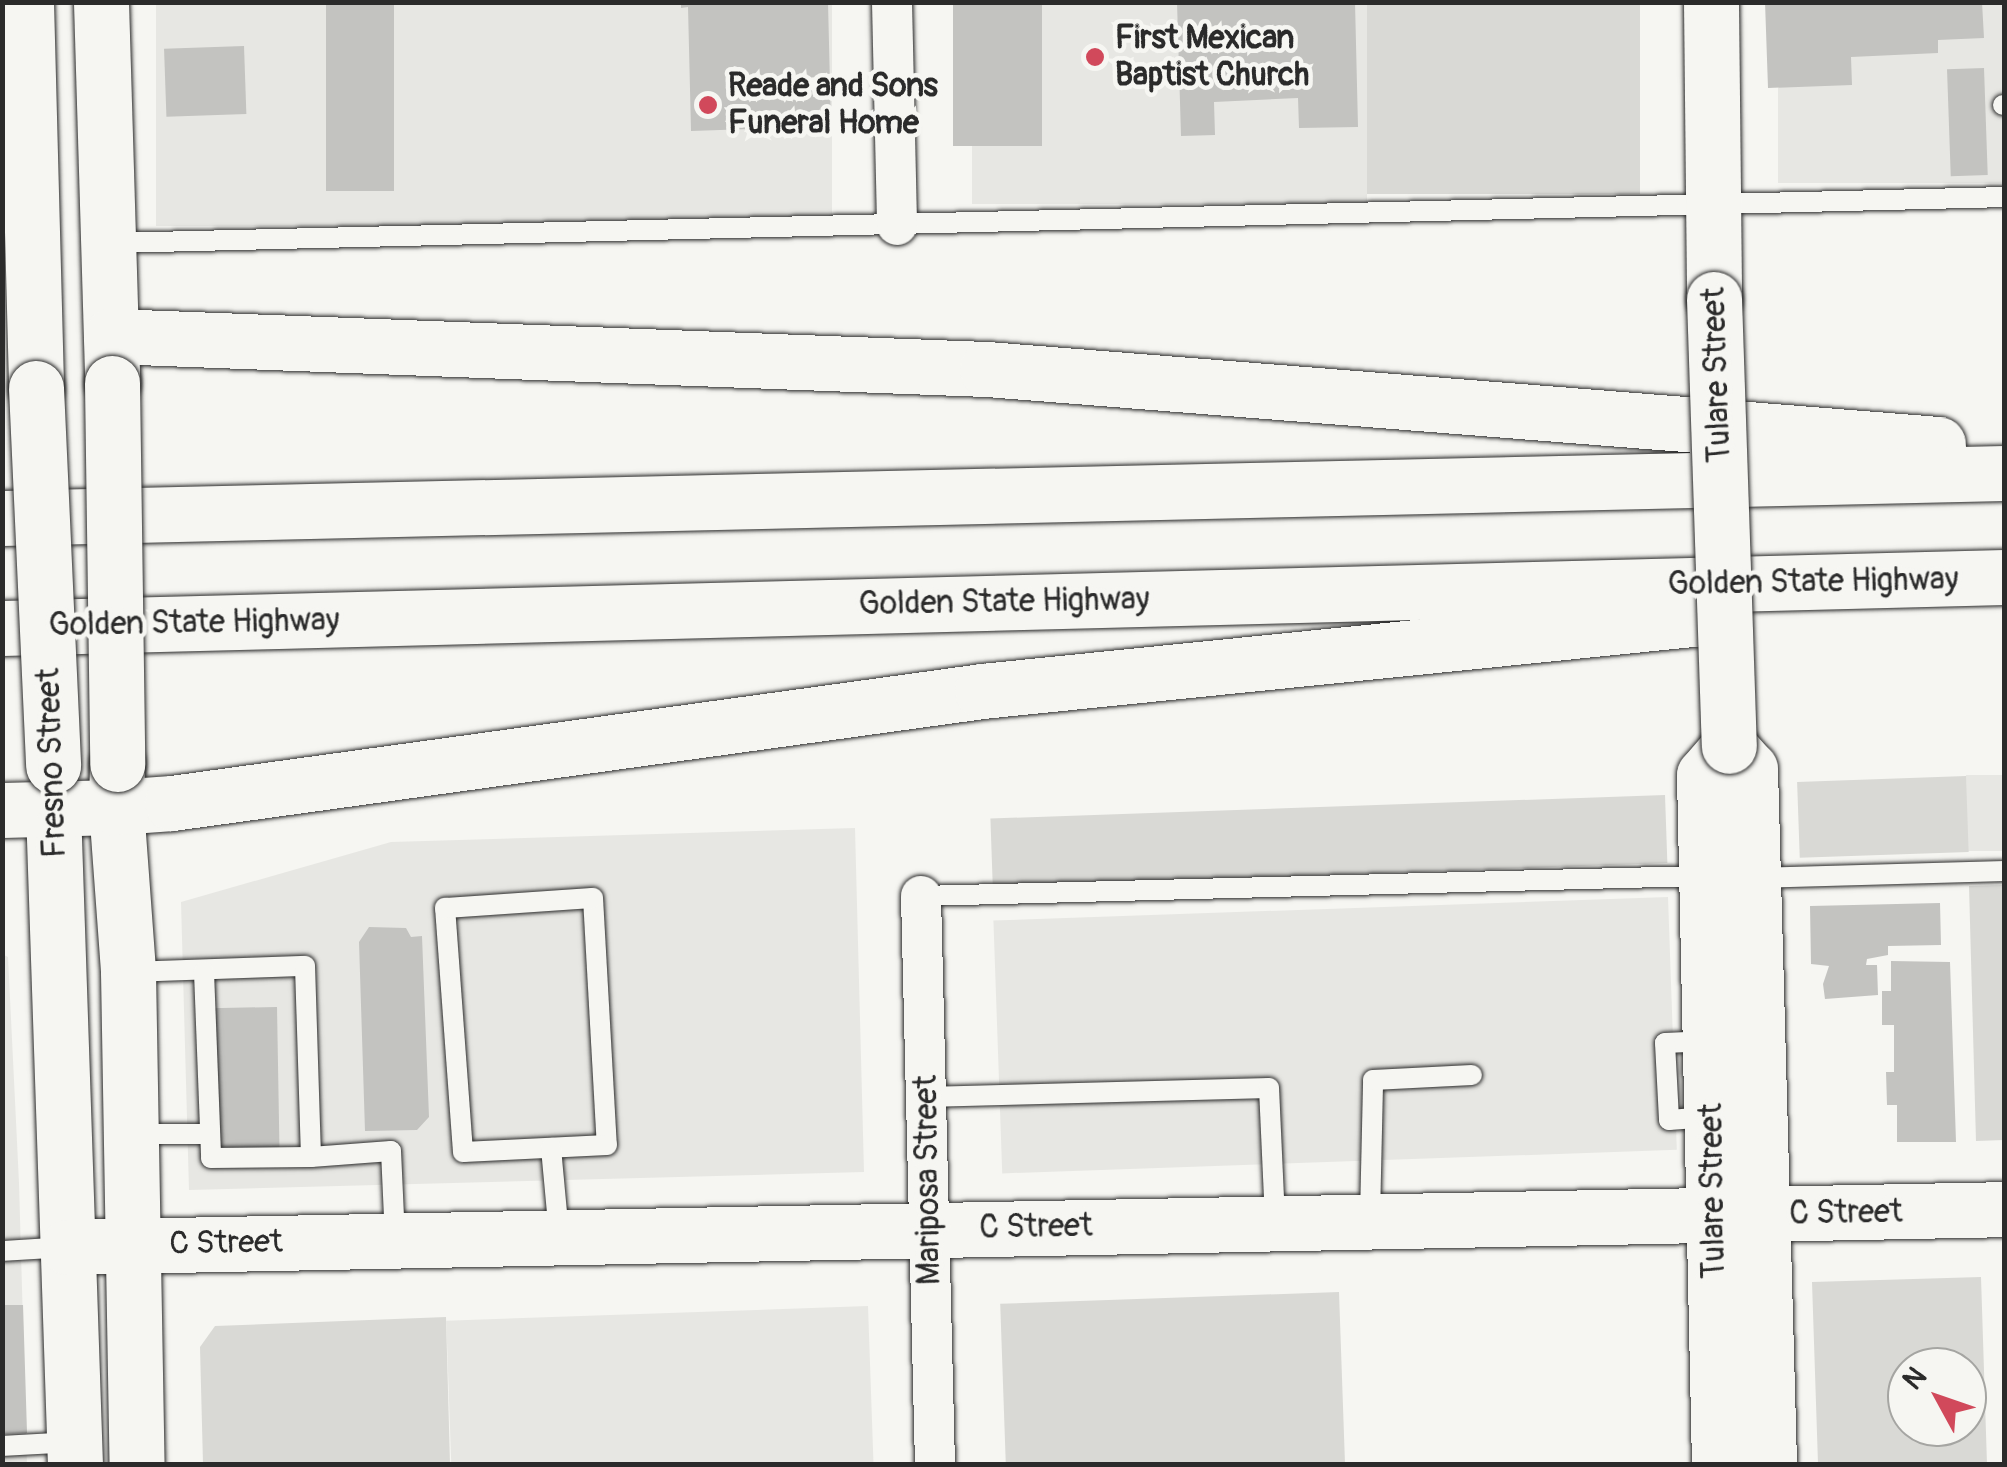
<!DOCTYPE html>
<html>
<head>
<meta charset="utf-8">
<style>
  body { margin:0 }
  #map { position:relative; width:2007px; height:1467px; overflow:hidden; background:#f6f6f2; font-family:Pangolin,sans-serif }
  div>[style] { position:absolute }
  .built>* { inset:0; background:#e7e7e3; transform-origin:0 0 }
  .green>* { inset:0; background:#d9d9d5; transform-origin:0 0 }
  .building>* { inset:0; background:#c3c3c0; transform-origin:0 0 }
  .roads { filter:drop-shadow(0 0 2px #2b2b2b) drop-shadow(0 0 2px #2b2b2b) }
  .lane>* { height:20px; margin:-10px; padding:0 10px; transform-origin:10px; border-radius:10px; background:#f6f6f2 }
  .street>* { height:40px; margin:-20px; padding:0 20px; transform-origin:20px; border-radius:20px; background:#f6f6f2 }
  .secondary>* { height:55px; margin:-27.5px; padding:0 27.5px; transform-origin:27.5px; border-radius:27.5px; background:#f6f6f2 }
  .primary>* { height:55px; margin:-27.5px; padding:0 27.5px; transform-origin:27.5px; border-radius:27.5px; background:#f6f6f2 }
  .highway>* { height:55px; margin:-27.5px; padding:0 27.5px; transform-origin:27.5px; border-radius:27.5px; background:#f6f6f2 }
  .bridges { filter:drop-shadow(0 0 2px #2b2b2b) drop-shadow(0 0 2px #2b2b2b) }
  .secondary-bridge>* { height:55px; margin:-27.5px; padding:0 27.5px; transform-origin:27.5px; border-radius:27.5px; background:#f6f6f2 }
  .primary-bridge>* { height:55px; margin:-27.5px; padding:0 27.5px; transform-origin:27.5px; border-radius:27.5px; background:#f6f6f2 }
  .dots>* { width:28px; height:28px; translate:-50% -50%; box-sizing:border-box; border:5px solid #f6f6f2; border-radius:50% }
  span { translate:-50% -50%; white-space:nowrap; text-align:center; line-height:1.15; -webkit-text-stroke:9px #f6f6f2; paint-order:stroke }
  .poi-label { font-size:32px; color:#2b2b2b; font-weight:700 }
  .left { translate:0 -50%; text-align:left }
  .street-label { font-size:32px; color:#2b2b2b }
  .frame { position:absolute; inset:0; border:5px solid #2b2b2b; pointer-events:none }
  .north { position:absolute; left:1887px; top:1347px; width:100px; height:100px; box-sizing:border-box; background:#f6f6f2; border:2px solid #a5a5a2; border-radius:50%; rotate:310deg; font-size:28px; font-weight:700; line-height:40px; text-align:center; color:#2b2b2b }
  .north::after { content:''; display:block; margin:auto; width:35px; height:45px; background:#d1495b; clip-path:polygon(50% 0,100% 100%,50% 72%,0 100%) }
</style>
</head>
<body>
<div id="map">
  <div class="built">
    <i style="left:156px;top:3px;width:676px;height:223px"></i>
    <i style="left:972px;top:3px;width:395px;height:201px"></i>
    <i style="left:1778px;top:3px;width:226px;height:180px"></i>
    <i style="left:2004px;top:775px;width:76px;height:38px;rotate:90deg"></i>
    <i style="clip-path:polygon(855px 828px,864px 1172px,189px 1190px,181px 902px,391px 842px)"></i>
    <i style="left:1668px;top:897px;width:253px;height:675px;rotate:88deg"></i>
    <i style="clip-path:polygon(2px 954px,8px 957px,19px 1183px,27px 1464px,2px 1464px)"></i>
    <i style="left:868px;top:1306px;width:158px;height:422px;rotate:88deg"></i>
  </div>
  <div class="green">
    <i style="left:1367px;top:3px;width:273px;height:191px"></i>
    <i style="left:1966px;top:776px;width:76px;height:169px;rotate:88deg"></i>
    <i style="left:1665px;top:795px;width:68px;height:675px;rotate:88deg"></i>
    <i style="clip-path:polygon(2004px 885px,2004px 1140px,1976px 1141px,1969px 886px)"></i>
    <i style="clip-path:polygon(evenodd,1981px 1277px,1987px 1464px,1818px 1464px,1812px 1282px,1981px 1277px,1907px 1367px,1967px 1367px,1967px 1427px,1907px 1427px,1907px 1367px)"></i>
    <i style="left:1339px;top:1292px;width:172px;height:339px;rotate:88deg"></i>
    <i style="clip-path:polygon(446px 1317px,450px 1464px,203px 1464px,200px 1347px,215px 1326px)"></i>
  </div>
  <div class="building">
    <i style="left:326px;top:2px;width:68px;height:189px"></i>
    <i style="clip-path:polygon(681px 2px,828px 2px,831px 126px,691px 131px,688px 7px,681px 8px)"></i>
    <i style="left:953px;top:2px;width:89px;height:144px"></i>
    <i style="clip-path:polygon(1177px 2px,1355px 2px,1358px 127px,1299px 128px,1298px 98px,1214px 102px,1215px 135px,1181px 136px)"></i>
    <i style="clip-path:polygon(1765px 2px,1982px 2px,1984px 38px,1938px 40px,1938px 53px,1851px 57px,1852px 85px,1768px 88px)"></i>
    <i style="left:244px;top:46px;width:68px;height:80px;rotate:88deg"></i>
    <i style="left:1984px;top:68px;width:107px;height:37px;rotate:88deg"></i>
    <i style="clip-path:polygon(1940px 903px,1941px 945px,1888px 946px,1888px 955px,1867px 959px,1866px 965px,1877px 965px,1878px 995px,1825px 999px,1823px 984px,1829px 966px,1811px 964px,1810px 906px)"></i>
    <i style="clip-path:polygon(369px 927px,406px 928px,411px 937px,422px 936px,429px 1117px,417px 1130px,365px 1131px,359px 942px)"></i>
    <i style="clip-path:polygon(1891px 961px,1950px 962px,1956px 1142px,1897px 1142px,1897px 1105px,1887px 1105px,1886px 1072px,1894px 1072px,1894px 1025px,1882px 1025px,1882px 991px,1891px 991px)"></i>
    <i style="left:277px;top:1007px;width:144px;height:67px;rotate:89deg"></i>
    <i style="clip-path:polygon(2px 1305px,23px 1305px,27px 1433px,2px 1434px)"></i>
  </div>
  <div class="roads">
    <div class="lane">
      <i style="left:2003px;top:105px;width:1px"></i>
      <i style="left:112px;top:243px;width:1893px;rotate:-1.39deg"></i>
      <i style="left:1755px;top:878px;width:249px;rotate:-1.6deg"></i>
      <i style="left:921px;top:896px;width:782px;rotate:-1.47deg"></i>
      <i style="left:593px;top:898px;width:247px;rotate:86.8deg"></i>
      <i style="left:607px;top:1145px;width:144px;rotate:177.2deg"></i>
      <i style="left:463px;top:1152px;width:245px;rotate:-94.2deg"></i>
      <i style="left:445px;top:908px;width:148px;rotate:-3.9deg"></i>
      <i style="left:132px;top:972px;width:173px;rotate:-2deg"></i>
      <i style="left:305px;top:966px;width:191px;rotate:88.2deg"></i>
      <i style="left:311px;top:1157px;width:80px;rotate:-4.3deg"></i>
      <i style="left:391px;top:1151px;width:87px;rotate:87.4deg"></i>
      <i style="left:204px;top:972px;width:186px;rotate:87.8deg"></i>
      <i style="left:211px;top:1158px;width:100px;rotate:-0.6deg"></i>
      <i style="left:1709px;top:1041px;width:44px;rotate:177.4deg"></i>
      <i style="left:1665px;top:1043px;width:77px;rotate:87deg"></i>
      <i style="left:1669px;top:1120px;width:40px;rotate:-4.3deg"></i>
      <i style="left:926px;top:1097px;width:343px;rotate:-1.5deg"></i>
      <i style="left:1269px;top:1088px;width:133px;rotate:87.4deg"></i>
      <i style="left:132px;top:1134px;width:78px"></i>
      <i style="left:551px;top:1148px;width:87px;rotate:84.7deg"></i>
      <i style="left:1370px;top:1217px;width:137px;rotate:-88.7deg"></i>
      <i style="left:1373px;top:1080px;width:99px;rotate:-2.9deg"></i>
      <i style="left:2px;top:1251px;width:63px;rotate:-3.6deg"></i>
      <i style="left:2px;top:1446px;width:71px;rotate:-3.2deg"></i>
    </div>
    <div class="street">
      <i style="left:892px;top:2px;width:223px;rotate:88.7deg"></i>
      <i style="left:921px;top:896px;width:568px;rotate:88.59deg"></i>
    </div>
    <div class="secondary">
      <i style="left:1711px;top:2px;width:297px;rotate:89.4deg"></i>
      <i style="left:116px;top:807px;width:165px;rotate:85.8deg"></i>
      <i style="left:128px;top:972px;width:492px;rotate:89deg"></i>
      <i style="left:53px;top:809px;width:655px;rotate:88.08deg"></i>
      <i style="left:68px;top:1247px;width:1936px;rotate:-1.12deg"></i>
      <i style="left:1719px;top:1464px;width:689px;rotate:-91.25deg"></i>
      <i style="left:1704px;top:775px;width:38px;rotate:-49deg"></i>
      <i style="left:1729px;top:746px;width:31px;rotate:48deg"></i>
      <i style="left:1750px;top:769px;width:695px;rotate:88.43deg"></i>
    </div>
    <div class="primary">
      <i style="left:26px;top:2px;width:386px;rotate:88.5deg"></i>
      <i style="left:101px;top:2px;width:381px;rotate:88.3deg"></i>
      <i style="left:2px;top:810px;width:114px;rotate:-1.5deg"></i>
      <i style="left:116px;top:807px;width:43px;rotate:-88.7deg"></i>
    </div>
    <div class="highway">
      <i style="left:111px;top:336px;width:877px;rotate:2.16deg"></i>
      <i style="left:987px;top:369px;width:954px;rotate:4.51deg"></i>
      <i style="left:2px;top:518px;width:2003px;rotate:-1.29deg"></i>
      <i style="left:2px;top:628px;width:2003px;rotate:-1.46deg"></i>
      <i style="left:116px;top:807px;width:56px;rotate:-4.1deg"></i>
      <i style="left:172px;top:803px;width:818px;rotate:-7.87deg"></i>
      <i style="left:982px;top:691px;width:734px;rotate:-5.79deg"></i>
    </div>
  </div>
  <div class="bridges">
    <div class="secondary-bridge">
      <i style="left:1714px;top:299px;width:447px;rotate:88.1deg"></i>
    </div>
    <div class="primary-bridge">
      <i style="left:112px;top:383px;width:381px;rotate:89.2deg"></i>
      <i style="left:36px;top:388px;width:378px;rotate:87.4deg"></i>
    </div>
  </div>
  <div class="dots">
    <i style="left:1095px;top:57px;background:#d1495b"></i>
    <i style="left:708px;top:105px;background:#d1495b"></i>
  </div>
  <div class="poi-label">
    <span class="left" style="left:1115px;top:57px">First Mexican<br>Baptist Church</span>
    <span class="left" style="left:728px;top:105px">Reade and Sons<br>Funeral Home</span>
  </div>
  <div class="street-label">
    <span style="left:1717px;top:375px;rotate:-92deg">Tulare Street</span>
    <span style="left:1813px;top:582px;rotate:-1deg">Golden State Highway</span>
    <span style="left:1004px;top:602px;rotate:-1deg">Golden State Highway</span>
    <span style="left:194px;top:623px;rotate:-1deg">Golden State Highway</span>
    <span style="left:52px;top:763px;rotate:-92deg">Fresno Street</span>
    <span style="left:928px;top:1180px;rotate:-91deg">Mariposa Street</span>
    <span style="left:1713px;top:1191px;rotate:-91deg">Tulare Street</span>
    <span style="left:1846px;top:1213px;rotate:-1deg">C Street</span>
    <span style="left:1036px;top:1227px;rotate:-1deg">C Street</span>
    <span style="left:226px;top:1243px;rotate:-1deg">C Street</span>
  </div>
  <div class="frame"></div>
  <div class="north">N</div>
</div>
</body>
</html>
